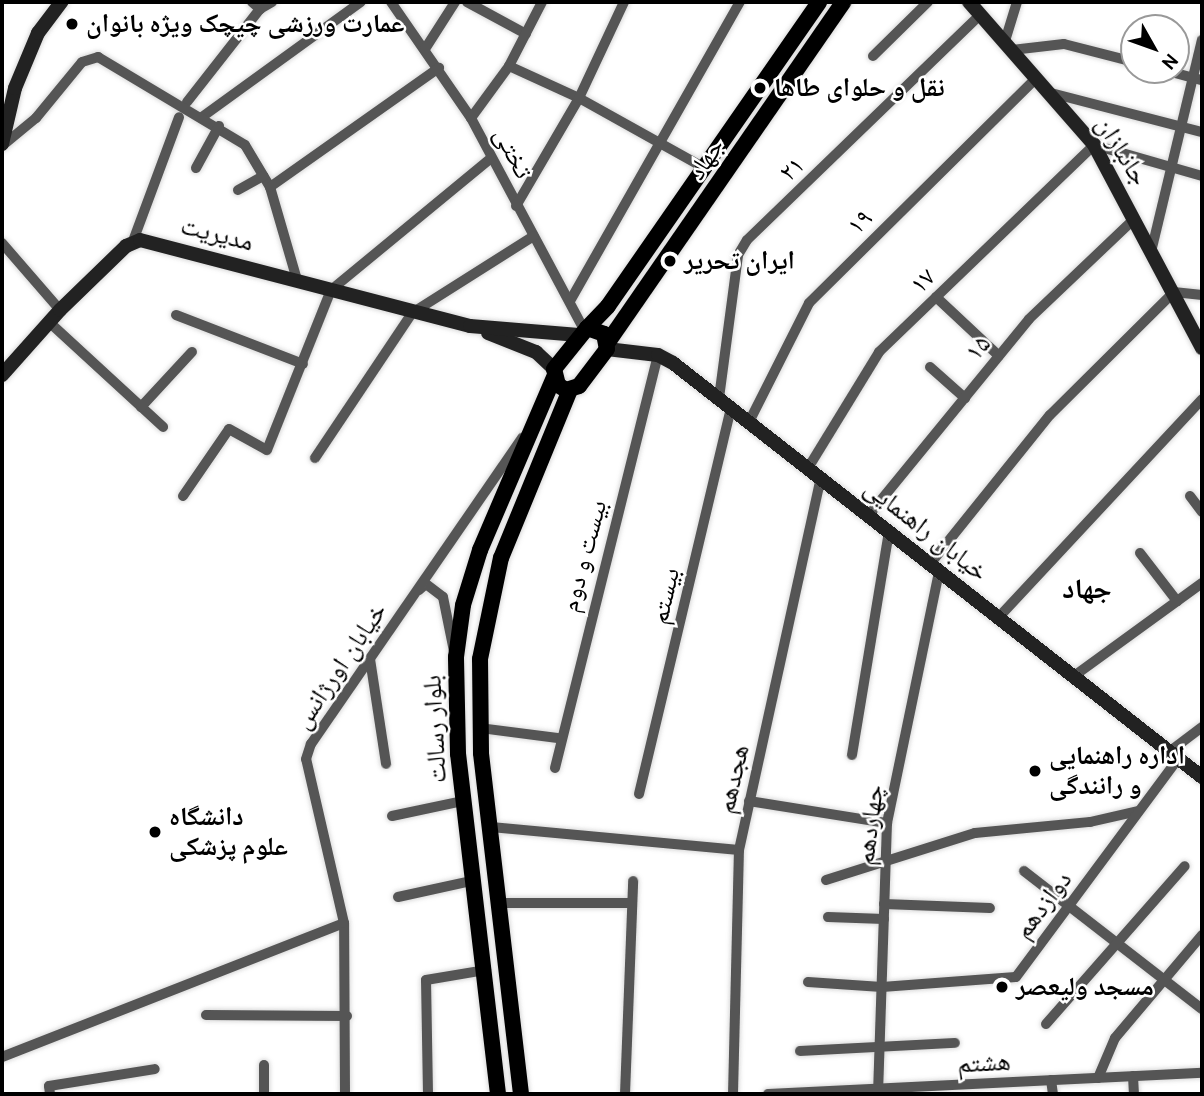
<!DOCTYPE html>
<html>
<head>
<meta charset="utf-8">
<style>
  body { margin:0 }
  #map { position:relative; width:1204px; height:1096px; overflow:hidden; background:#fff; font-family:Cabin,"Noto Naskh Arabic",sans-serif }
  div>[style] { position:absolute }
  .roads { filter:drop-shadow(0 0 2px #dbdbdb) drop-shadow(0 0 2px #dbdbdb) }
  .street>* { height:10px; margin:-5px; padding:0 5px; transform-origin:5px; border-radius:5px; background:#555 }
  .secondary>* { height:14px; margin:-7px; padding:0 7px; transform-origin:7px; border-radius:7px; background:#222 }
  .primary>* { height:16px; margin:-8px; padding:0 8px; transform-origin:8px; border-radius:8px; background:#000 }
  .dots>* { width:19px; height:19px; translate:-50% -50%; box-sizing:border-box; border:4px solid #fff; border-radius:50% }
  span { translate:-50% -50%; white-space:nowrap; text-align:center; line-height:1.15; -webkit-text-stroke:5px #fff; paint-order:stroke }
  .poi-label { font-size:26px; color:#000; font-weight:700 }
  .left { translate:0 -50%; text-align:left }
  .street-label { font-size:26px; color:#000 }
  .neighbourhood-label { font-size:28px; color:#000; font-weight:700 }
  .frame { position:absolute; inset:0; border:4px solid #000; pointer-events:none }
  .north { position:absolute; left:1120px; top:14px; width:70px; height:70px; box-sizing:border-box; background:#fff; border:2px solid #999; border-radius:50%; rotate:130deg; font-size:19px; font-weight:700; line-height:28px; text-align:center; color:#000 }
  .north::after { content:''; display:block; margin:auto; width:24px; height:32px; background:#000; clip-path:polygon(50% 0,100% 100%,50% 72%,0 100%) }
</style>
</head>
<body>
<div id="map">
  <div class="roads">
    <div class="street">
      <i style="left:252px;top:2px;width:11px;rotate:41deg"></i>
      <i style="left:391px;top:2px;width:141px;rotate:55.4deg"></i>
      <i style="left:471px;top:118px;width:240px;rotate:61.9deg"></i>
      <i style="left:467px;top:2px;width:67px;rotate:28.5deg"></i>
      <i style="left:1005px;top:41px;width:41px;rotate:-72.9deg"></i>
      <i style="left:425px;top:49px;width:56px;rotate:-57.4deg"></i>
      <i style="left:1012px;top:50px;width:52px;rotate:-6.6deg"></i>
      <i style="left:1064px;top:44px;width:72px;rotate:14.4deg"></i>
      <i style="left:873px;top:56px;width:77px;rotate:-44.5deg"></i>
      <i style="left:509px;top:66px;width:77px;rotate:24.6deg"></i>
      <i style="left:579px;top:98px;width:144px;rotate:29.1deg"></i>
      <i style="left:1164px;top:70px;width:39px;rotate:15deg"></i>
      <i style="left:1051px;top:93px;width:156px;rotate:14.5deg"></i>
      <i style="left:187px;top:102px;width:118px;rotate:-51.9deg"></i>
      <i style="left:260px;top:9px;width:14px;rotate:-30deg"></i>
      <i style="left:202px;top:117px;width:196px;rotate:-35.9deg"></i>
      <i style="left:471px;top:118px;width:64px;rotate:-53.8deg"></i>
      <i style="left:509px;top:66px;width:72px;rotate:-62.7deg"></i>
      <i style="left:2px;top:146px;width:44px;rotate:-39.5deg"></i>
      <i style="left:36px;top:118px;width:72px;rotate:-50.6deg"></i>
      <i style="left:82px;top:62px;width:17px;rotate:-17deg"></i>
      <i style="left:98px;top:57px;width:171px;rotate:30.9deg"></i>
      <i style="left:245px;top:145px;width:49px;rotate:59.2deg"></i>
      <i style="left:270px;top:187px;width:97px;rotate:73.8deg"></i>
      <i style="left:196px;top:168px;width:48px;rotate:-61.3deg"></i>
      <i style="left:270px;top:187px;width:207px;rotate:-35.2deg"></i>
      <i style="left:238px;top:190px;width:29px;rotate:-29deg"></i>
      <i style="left:516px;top:206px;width:125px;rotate:-59.7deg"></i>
      <i style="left:579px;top:98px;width:106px;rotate:-64.9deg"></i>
      <i style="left:133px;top:241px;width:132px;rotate:-69.6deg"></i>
      <i style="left:2px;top:243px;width:89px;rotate:49.1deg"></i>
      <i style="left:1151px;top:252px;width:218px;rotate:-76.5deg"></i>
      <i style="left:936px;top:297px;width:86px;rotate:43.1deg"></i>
      <i style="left:570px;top:301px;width:344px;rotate:-60.4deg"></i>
      <i style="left:176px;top:315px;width:136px;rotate:21.1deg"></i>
      <i style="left:49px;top:322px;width:155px;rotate:42.6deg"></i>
      <i style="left:930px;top:367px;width:47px;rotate:41.5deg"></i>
      <i style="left:719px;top:398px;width:144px;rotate:-82.4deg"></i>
      <i style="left:738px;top:255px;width:17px;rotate:-59deg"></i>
      <i style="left:747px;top:240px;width:324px;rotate:-44deg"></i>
      <i style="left:141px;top:407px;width:75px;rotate:-47.2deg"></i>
      <i style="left:749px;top:422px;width:133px;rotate:-63.2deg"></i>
      <i style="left:809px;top:303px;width:320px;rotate:-44.7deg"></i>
      <i style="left:315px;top:458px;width:174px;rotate:-56.2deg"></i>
      <i style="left:412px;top:313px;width:144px;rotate:-32.3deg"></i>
      <i style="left:808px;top:468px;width:136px;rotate:-58.5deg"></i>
      <i style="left:879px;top:352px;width:298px;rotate:-43.9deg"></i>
      <i style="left:1094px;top:145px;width:112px;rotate:16deg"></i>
      <i style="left:183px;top:496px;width:81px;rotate:-55.5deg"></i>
      <i style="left:229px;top:429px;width:43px;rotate:28.9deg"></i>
      <i style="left:267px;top:450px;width:172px;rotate:-68.2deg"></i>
      <i style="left:331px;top:290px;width:207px;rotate:-39.5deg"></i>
      <i style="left:1190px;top:496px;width:20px;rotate:53deg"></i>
      <i style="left:868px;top:516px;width:254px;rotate:-50.7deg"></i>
      <i style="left:1029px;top:319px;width:145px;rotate:-43.6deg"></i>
      <i style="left:1140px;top:553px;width:61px;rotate:52.4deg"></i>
      <i style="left:930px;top:564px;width:191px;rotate:-51.2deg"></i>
      <i style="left:1050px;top:415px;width:175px;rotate:-44.8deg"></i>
      <i style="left:1174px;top:292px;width:28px;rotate:6deg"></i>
      <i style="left:419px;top:590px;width:9px;rotate:-41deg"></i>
      <i style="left:426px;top:584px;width:21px;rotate:37deg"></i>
      <i style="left:443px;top:597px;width:55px;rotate:78.5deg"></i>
      <i style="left:998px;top:618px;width:299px;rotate:-47deg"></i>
      <i style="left:370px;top:659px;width:106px;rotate:81.3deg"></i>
      <i style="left:1074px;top:676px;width:158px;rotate:-36deg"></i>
      <i style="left:480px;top:728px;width:79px;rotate:7.3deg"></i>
      <i style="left:1169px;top:752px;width:41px;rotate:-37.1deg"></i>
      <i style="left:852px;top:755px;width:226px;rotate:-80.6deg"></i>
      <i style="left:555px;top:768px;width:426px;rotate:-76deg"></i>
      <i style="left:639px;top:794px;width:397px;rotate:-76.6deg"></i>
      <i style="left:749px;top:801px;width:140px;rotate:9.1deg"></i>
      <i style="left:392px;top:816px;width:73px;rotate:-11.9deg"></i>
      <i style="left:491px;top:827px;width:249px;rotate:5.3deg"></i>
      <i style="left:1024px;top:871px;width:225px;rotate:37.8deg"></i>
      <i style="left:826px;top:880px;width:156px;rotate:-17.5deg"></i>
      <i style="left:975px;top:833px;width:116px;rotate:-5.5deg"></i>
      <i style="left:1090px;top:822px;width:49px;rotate:-12.9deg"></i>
      <i style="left:398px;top:897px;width:79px;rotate:-12.4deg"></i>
      <i style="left:500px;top:903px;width:130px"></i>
      <i style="left:884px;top:904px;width:106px;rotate:2.2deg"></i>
      <i style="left:828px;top:917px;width:56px;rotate:2deg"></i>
      <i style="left:808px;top:982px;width:74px;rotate:3.9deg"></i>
      <i style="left:882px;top:987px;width:134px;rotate:-4.3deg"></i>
      <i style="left:1016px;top:977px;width:272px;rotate:-53.4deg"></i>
      <i style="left:206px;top:1015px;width:141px;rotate:0.4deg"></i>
      <i style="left:1046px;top:1024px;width:210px;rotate:-48.7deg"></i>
      <i style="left:800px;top:1051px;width:155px;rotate:-3deg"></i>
      <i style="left:2px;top:1057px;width:367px;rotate:-21.4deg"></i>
      <i style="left:264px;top:1065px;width:29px;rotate:90deg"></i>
      <i style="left:1133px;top:1076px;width:18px;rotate:87deg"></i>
      <i style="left:1098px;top:1078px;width:43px;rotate:-67deg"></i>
      <i style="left:1115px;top:1038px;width:135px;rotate:-49.8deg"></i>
      <i style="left:1051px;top:1080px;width:14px;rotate:82deg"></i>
      <i style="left:50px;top:1094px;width:8px;rotate:-97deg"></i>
      <i style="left:49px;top:1086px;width:107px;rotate:-9.1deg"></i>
      <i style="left:345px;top:1094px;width:171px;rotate:-90.3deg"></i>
      <i style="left:344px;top:923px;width:168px;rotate:-103deg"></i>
      <i style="left:306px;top:759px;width:16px;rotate:-72deg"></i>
      <i style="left:311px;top:744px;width:372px;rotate:-55.4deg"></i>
      <i style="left:428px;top:1094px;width:114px;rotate:-91deg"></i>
      <i style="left:426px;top:980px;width:61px;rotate:-9.5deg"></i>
      <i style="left:625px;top:1094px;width:213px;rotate:-87.8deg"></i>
      <i style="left:733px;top:1094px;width:244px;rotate:-88.6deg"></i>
      <i style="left:739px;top:850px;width:381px;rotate:-77.6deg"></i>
      <i style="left:768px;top:1094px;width:435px;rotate:-2.8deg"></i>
      <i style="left:878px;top:1094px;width:271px;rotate:-88.1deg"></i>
      <i style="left:887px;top:823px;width:257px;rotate:-78.3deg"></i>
    </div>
    <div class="secondary">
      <i style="left:969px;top:2px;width:190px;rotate:48.8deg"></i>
      <i style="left:1094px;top:145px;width:230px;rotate:62deg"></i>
      <i style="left:2px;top:144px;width:57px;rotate:-76.9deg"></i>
      <i style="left:15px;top:88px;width:60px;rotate:-67.3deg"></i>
      <i style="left:38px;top:33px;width:39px;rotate:-53deg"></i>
      <i style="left:488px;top:333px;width:52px;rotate:21.6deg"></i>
      <i style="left:536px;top:352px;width:25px;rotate:43deg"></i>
      <i style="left:607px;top:349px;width:51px;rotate:6.7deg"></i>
      <i style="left:658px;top:355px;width:17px;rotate:28deg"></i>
      <i style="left:673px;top:363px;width:672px;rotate:38.05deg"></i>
      <i style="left:2px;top:375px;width:87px;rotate:-48.3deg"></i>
      <i style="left:60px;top:310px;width:92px;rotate:-44.1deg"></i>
      <i style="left:126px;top:246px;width:15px;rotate:-23deg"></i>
      <i style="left:140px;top:240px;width:341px;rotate:14.6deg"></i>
      <i style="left:470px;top:326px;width:109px;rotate:4.7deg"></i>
    </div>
    <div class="primary">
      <i style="left:587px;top:328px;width:30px;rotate:-46deg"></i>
      <i style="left:608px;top:306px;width:370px;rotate:-55.2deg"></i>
      <i style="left:587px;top:328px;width:18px;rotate:19deg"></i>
      <i style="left:604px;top:334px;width:15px;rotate:79deg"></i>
      <i style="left:607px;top:349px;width:46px;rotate:127.1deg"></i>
      <i style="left:579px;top:386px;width:14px;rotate:163deg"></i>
      <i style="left:566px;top:390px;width:9px;rotate:-148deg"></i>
      <i style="left:558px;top:385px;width:16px;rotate:-104deg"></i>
      <i style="left:554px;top:369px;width:53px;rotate:-51.2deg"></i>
      <i style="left:608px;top:342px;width:413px;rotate:-55.3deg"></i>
      <i style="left:498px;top:1094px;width:342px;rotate:-96.7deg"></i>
      <i style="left:458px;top:754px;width:97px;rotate:-91.2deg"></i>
      <i style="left:456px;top:657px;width:52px;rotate:-82.3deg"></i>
      <i style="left:463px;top:605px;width:58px;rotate:-72.8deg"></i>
      <i style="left:480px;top:550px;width:188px;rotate:-66.8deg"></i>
      <i style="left:521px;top:1094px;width:343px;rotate:-96.7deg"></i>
      <i style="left:481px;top:753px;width:94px;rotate:-90.6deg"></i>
      <i style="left:480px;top:659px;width:103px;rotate:-78.3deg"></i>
      <i style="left:501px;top:558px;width:182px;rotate:-67.7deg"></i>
    </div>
  </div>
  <div class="dots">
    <i style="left:72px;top:24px;background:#000"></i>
    <i style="left:760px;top:88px;background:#000"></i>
    <i style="left:670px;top:261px;background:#000"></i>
    <i style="left:1035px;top:771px;background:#000"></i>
    <i style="left:155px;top:832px;background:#000"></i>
    <i style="left:1002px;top:987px;background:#000"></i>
  </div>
  <div class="poi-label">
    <span class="left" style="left:86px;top:24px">عمارت ورزشی چیچک ویژه بانوان</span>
    <span class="left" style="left:774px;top:88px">نقل و حلوای طاها</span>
    <span class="left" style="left:684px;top:261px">ایران تحریر</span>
    <span class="left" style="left:1049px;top:771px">اداره راهنمایی<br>و رانندگی</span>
    <span class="left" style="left:169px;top:832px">دانشگاه<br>علوم پزشکی</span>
    <span class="left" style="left:1016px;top:987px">مسجد ولیعصر</span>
  </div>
  <div class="street-label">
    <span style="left:1122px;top:151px;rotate:58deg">جانبازان</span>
    <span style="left:513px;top:153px;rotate:63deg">تختی</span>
    <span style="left:706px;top:159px;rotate:-56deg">جهاد</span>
    <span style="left:792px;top:169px;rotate:-43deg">۲۱</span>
    <span style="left:860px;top:222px;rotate:-45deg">۱۹</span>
    <span style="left:217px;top:234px;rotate:14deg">مدیریت</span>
    <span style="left:923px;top:281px;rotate:-44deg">۱۷</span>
    <span style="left:978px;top:348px;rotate:-51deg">۱۵</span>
    <span style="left:926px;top:530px;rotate:38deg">خیابان راهنمایی</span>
    <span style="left:584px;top:556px;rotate:-75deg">بیست و دوم</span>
    <span style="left:665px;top:596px;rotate:-77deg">بیستم</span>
    <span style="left:340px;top:666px;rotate:-56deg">خیابان اورژانس</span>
    <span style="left:435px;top:729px;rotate:-93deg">بلوار رسالت</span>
    <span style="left:733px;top:779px;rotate:-77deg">هجدهم</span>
    <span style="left:870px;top:825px;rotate:-83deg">چهاردهم</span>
    <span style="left:1043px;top:905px;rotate:-53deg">دوازدهم</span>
    <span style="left:984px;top:1063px;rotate:-3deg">هشتم</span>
  </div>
  <div class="neighbourhood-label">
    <span style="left:1087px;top:588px">جهاد</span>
  </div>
  <div class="frame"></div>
  <div class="north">N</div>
</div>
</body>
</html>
